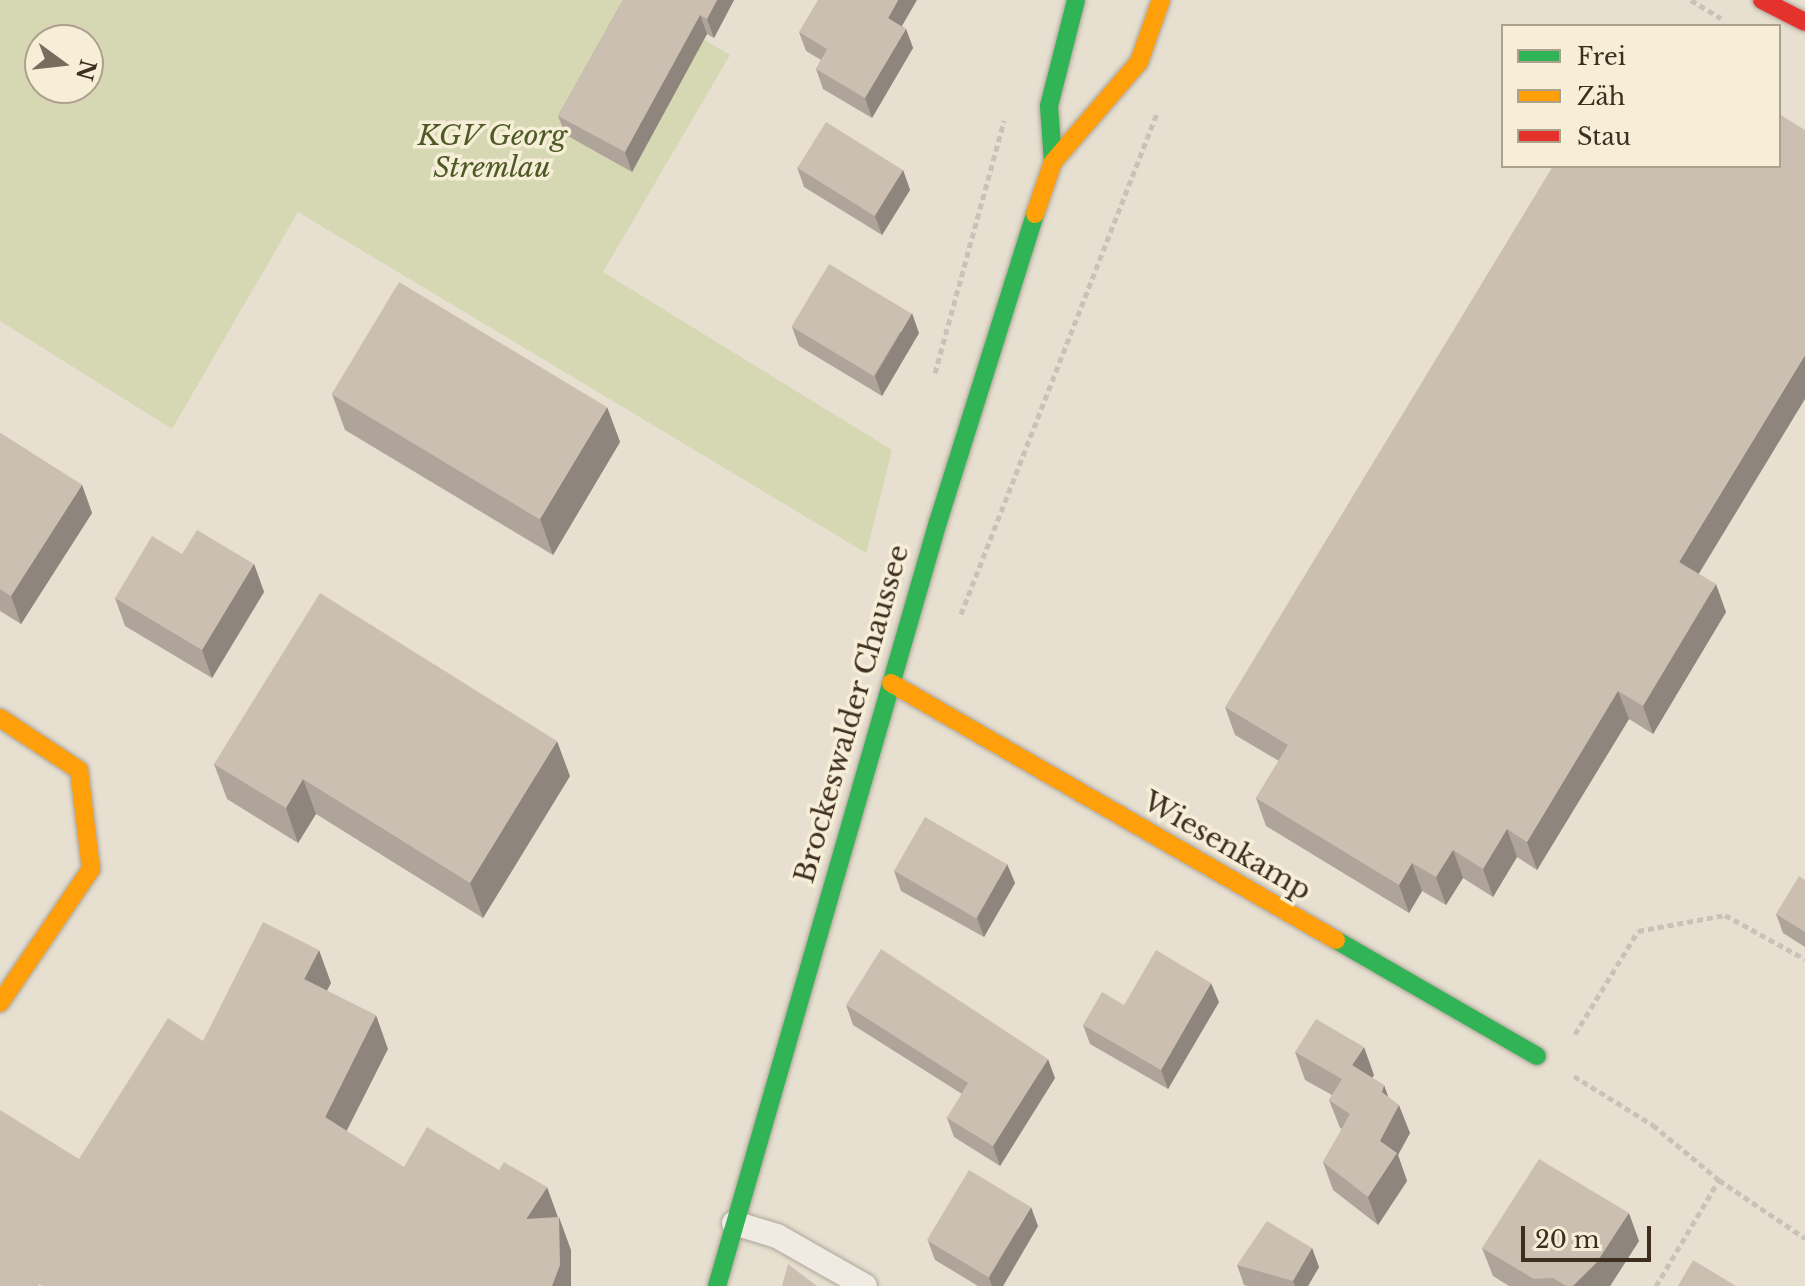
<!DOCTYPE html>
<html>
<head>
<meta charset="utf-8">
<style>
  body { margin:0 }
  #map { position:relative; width:1805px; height:1286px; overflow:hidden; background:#e7e0d1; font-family:"Libre Baskerville",serif }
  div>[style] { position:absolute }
  .green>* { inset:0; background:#d6d7b3 }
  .path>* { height:5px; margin-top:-2.5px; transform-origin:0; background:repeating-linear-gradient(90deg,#c8c2b9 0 6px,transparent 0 10px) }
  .roads { filter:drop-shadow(0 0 2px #ada599) drop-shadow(0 0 2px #ada599) }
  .lane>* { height:24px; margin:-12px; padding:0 12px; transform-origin:12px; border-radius:12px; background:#efebe3 }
  .fast>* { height:18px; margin:-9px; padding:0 9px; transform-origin:9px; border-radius:9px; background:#30b455 }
  .slow>* { height:18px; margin:-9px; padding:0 9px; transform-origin:9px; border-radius:9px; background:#ff9f0a }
  .jam>* { height:18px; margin:-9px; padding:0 9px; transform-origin:9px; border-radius:9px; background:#e5322d }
  .wall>* { inset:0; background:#afa499 }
  .shaded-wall>* { inset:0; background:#8e867d }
  .building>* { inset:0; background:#cbbfb2; transform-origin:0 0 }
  span { translate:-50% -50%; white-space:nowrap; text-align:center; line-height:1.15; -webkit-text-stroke:7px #f7eed8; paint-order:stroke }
  .park-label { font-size:28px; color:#4d5a26; font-style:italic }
  .street-label { font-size:28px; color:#3d2e20 }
  .legend { position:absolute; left:1501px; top:24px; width:280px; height:144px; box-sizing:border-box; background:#f7eed8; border:2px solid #ada18e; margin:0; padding:10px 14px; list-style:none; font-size:24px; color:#3d2e20 }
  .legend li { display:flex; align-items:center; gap:16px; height:40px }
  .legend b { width:40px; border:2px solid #ada18e }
  .north { position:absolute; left:24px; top:24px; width:80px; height:80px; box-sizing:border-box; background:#f7eed8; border:2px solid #ada18e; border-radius:50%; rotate:105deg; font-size:22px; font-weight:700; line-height:32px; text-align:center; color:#3d2e20 }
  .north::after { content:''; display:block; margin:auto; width:28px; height:36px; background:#786c5e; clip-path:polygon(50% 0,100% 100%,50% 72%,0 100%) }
  .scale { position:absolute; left:1521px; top:1226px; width:130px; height:36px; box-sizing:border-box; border:4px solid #3d2e20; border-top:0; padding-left:10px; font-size:24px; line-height:28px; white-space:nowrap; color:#3d2e20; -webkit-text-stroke:6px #f7eed8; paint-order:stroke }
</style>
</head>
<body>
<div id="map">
  <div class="green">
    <i style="clip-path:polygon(evenodd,0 0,638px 0,730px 55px,603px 272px,892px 450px,866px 553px,298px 212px,172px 429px,0 321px,0 0,40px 40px,88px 40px,88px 88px,40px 88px,40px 40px)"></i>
  </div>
  <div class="path">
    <i style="left:1691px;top:0;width:35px;rotate:31deg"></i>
    <i style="left:935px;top:373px;width:262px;rotate:-74.7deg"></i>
    <i style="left:961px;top:614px;width:538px;rotate:-68.63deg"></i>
    <i style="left:1575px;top:1034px;width:121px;rotate:-58.5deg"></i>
    <i style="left:1638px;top:931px;width:88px;rotate:-10.4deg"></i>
    <i style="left:1725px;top:915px;width:91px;rotate:28.8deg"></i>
    <i style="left:1574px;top:1076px;width:93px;rotate:31.8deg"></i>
    <i style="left:1653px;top:1125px;width:86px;rotate:39.8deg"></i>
    <i style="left:1719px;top:1180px;width:104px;rotate:34deg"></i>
    <i style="left:1656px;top:1286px;width:123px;rotate:-59.3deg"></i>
  </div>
  <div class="roads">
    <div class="lane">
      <i style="left:734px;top:1223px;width:45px;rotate:16.8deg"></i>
      <i style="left:777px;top:1236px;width:101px;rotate:29.6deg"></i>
    </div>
    <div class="fast">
      <i style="left:1053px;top:162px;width:56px;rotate:-94.1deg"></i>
      <i style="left:1049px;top:106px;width:109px;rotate:-75.7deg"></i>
      <i style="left:1336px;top:940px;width:232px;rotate:30deg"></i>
      <i style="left:717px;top:1286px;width:795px;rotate:-73.87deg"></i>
      <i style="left:938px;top:522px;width:323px;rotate:-72.5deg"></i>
    </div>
    <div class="slow">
      <i style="left:1035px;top:214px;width:55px;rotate:-70.9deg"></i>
      <i style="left:1053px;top:162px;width:132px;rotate:-49.3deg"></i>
      <i style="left:1139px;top:62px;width:66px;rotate:-70.5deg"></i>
      <i style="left:891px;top:683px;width:514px;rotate:30.01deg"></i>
      <i style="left:0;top:718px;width:95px;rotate:33.4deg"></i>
      <i style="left:79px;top:770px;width:100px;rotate:83.1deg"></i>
      <i style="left:91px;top:869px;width:162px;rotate:124.2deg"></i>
    </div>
    <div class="jam">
      <i style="left:1762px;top:0;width:48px;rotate:27.1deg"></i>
    </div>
  </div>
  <div class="wall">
    <i style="clip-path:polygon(623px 0,734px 0,714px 38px,707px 34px,632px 172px,566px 135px,558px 116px)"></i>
    <i style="clip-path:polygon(902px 26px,906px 29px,913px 48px,872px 118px,823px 89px,816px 69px,821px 60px,806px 51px,799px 32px)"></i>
    <i style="clip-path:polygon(797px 167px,903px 170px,910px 190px,882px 235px,804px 187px)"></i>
    <i style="clip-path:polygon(792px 327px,919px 333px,882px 396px,799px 346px)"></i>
    <i style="clip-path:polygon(332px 394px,607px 407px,620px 442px,553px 555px,345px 430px)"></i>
    <i style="clip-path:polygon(0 433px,82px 485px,92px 513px,21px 624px,0 611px)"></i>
    <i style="clip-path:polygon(182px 554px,254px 564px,264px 592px,212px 678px,125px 626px,115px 598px)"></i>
    <i style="clip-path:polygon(1699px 574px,1726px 612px,1653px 734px,1629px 719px,1537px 870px,1517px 857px,1493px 897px,1463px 878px,1446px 905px,1422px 891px,1409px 913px,1266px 826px,1256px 798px,1279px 761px,1235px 735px,1225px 707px)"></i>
    <i style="clip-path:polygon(214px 764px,570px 776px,483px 918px,316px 814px,298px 843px,227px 799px)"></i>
    <i style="clip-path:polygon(1007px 864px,1015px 883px,984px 937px,901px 891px,894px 871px)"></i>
    <i style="clip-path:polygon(1805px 880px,1805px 947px,1783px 933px,1776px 914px)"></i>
    <i style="clip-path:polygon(1219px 1002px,1168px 1089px,1090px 1044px,1083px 1025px,1124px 1005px)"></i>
    <i style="clip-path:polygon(846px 1005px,1055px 1078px,1000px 1166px,954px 1137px,947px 1118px,962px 1094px,853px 1025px)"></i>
    <i style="clip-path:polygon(1295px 1052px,1374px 1075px,1372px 1078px,1384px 1085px,1388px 1097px,1410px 1133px,1398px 1155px,1407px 1181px,1378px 1225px,1333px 1190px,1323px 1162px,1342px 1129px,1340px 1128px,1329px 1100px,1332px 1095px,1305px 1080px)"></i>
    <i style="clip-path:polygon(1038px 1226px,1003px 1286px,978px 1286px,935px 1260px,928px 1241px)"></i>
    <i style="clip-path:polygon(1639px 1241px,1610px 1286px,1509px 1286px,1493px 1276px,1482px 1248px)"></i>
    <i style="clip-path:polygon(1312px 1248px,1319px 1267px,1308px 1286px,1248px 1286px,1244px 1285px,1237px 1265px)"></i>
  </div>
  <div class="shaded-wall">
    <i style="clip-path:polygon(717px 0,734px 0,714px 38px,707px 19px)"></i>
    <i style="clip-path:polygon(898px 0,917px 0,895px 38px,888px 18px)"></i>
    <i style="clip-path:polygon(700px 15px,707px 34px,632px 172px,625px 152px)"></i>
    <i style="clip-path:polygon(906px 29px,913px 48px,872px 118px,865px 98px)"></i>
    <i style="clip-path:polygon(903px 170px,910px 190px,882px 235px,875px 216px)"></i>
    <i style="clip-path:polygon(912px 313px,919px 333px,882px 396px,875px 376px)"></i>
    <i style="clip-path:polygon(1805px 355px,1805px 399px,1689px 590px,1679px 562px)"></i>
    <i style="clip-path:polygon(607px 407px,620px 442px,553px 555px,540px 519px)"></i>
    <i style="clip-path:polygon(82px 485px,92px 513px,21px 624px,11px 596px)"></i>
    <i style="clip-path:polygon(254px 564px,264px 592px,212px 678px,202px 650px)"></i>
    <i style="clip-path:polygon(1716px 584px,1726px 612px,1653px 734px,1643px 706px)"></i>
    <i style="clip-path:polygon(1618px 691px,1629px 719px,1537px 870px,1527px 842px)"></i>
    <i style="clip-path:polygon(557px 741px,570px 776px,483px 918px,470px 883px)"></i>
    <i style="clip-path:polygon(303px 779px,316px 814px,298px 843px,286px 808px)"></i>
    <i style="clip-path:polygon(1507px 829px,1517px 857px,1493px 897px,1483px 869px)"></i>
    <i style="clip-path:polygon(1453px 850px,1463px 878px,1446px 905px,1436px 877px)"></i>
    <i style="clip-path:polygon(1412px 863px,1422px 891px,1409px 913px,1399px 885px)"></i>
    <i style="clip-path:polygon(1007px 864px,1015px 883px,984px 937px,977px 918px)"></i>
    <i style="clip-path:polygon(319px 950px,331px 983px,316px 1012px,304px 979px)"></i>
    <i style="clip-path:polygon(1211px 983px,1219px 1002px,1168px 1089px,1161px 1070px)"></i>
    <i style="clip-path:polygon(376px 1015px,388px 1049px,337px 1150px,325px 1117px)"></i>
    <i style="clip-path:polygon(1364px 1047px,1374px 1075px,1362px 1093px,1352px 1065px)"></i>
    <i style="clip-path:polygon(1048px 1059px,1055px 1078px,1000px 1166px,993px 1146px)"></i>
    <i style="clip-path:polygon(1384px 1085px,1394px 1113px,1399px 1105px,1410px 1133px,1398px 1155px,1407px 1181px,1378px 1225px,1368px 1197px,1380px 1141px,1382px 1092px)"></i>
    <i style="clip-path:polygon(547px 1187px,559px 1220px,526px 1219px)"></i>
    <i style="clip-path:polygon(1031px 1207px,1038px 1226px,1003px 1286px,992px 1286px,989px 1278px)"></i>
    <i style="clip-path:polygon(1629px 1213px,1639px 1241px,1610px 1286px,1573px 1286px)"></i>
    <i style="clip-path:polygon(559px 1217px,571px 1250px,571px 1286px,552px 1286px)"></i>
    <i style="clip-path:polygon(1312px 1248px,1319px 1267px,1308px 1286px,1295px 1286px,1293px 1281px)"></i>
  </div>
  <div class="building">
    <i style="clip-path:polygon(623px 0,717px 0,707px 19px,700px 15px,625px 152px,558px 116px)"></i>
    <i style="clip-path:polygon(818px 0,898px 0,888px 18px,906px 29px,865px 98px,816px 69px,827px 49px,799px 32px)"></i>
    <i style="clip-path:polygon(1779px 114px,1805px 130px,1805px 355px,1679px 562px,1716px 584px,1643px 706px,1618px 691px,1527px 842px,1507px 829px,1483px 869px,1453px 850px,1436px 877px,1412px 863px,1399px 885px,1256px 798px,1288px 745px,1225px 707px,1553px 166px,1779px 166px)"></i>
    <i style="left:826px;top:122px;width:91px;height:54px;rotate:32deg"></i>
    <i style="left:829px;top:264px;width:96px;height:73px;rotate:31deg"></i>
    <i style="left:399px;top:282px;width:243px;height:131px;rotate:31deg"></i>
    <i style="clip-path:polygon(0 433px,82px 485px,11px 596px,0 589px)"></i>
    <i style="clip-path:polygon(197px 530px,254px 564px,202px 650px,115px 598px,152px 536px,182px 554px)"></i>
    <i style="clip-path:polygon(320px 593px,557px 741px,470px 883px,303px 779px,286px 808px,214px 764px)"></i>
    <i style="left:925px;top:817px;width:95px;height:62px;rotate:30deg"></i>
    <i style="clip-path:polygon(1799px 876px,1805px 880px,1805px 932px,1776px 914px)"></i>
    <i style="clip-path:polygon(263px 922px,319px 950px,304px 979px,376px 1015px,325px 1117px,404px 1167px,427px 1127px,499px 1170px,504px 1162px,547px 1187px,526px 1219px,559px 1217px,560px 1265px,552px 1286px,42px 1286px,39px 1284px,38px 1286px,0 1286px,0 1110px,79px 1159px,168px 1018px,203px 1041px)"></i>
    <i style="clip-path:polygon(881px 949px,1048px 1059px,993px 1146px,947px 1118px,968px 1083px,846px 1005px)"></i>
    <i style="clip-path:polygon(1156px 950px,1211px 983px,1161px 1070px,1083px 1025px,1102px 992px,1124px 1005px)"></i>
    <i style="clip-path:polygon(1316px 1019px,1364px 1047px,1352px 1065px,1384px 1085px,1382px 1092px,1399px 1105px,1380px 1141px,1397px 1153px,1368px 1197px,1323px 1162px,1350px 1114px,1329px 1100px,1342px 1079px,1295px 1052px)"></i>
    <i style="clip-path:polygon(1539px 1159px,1629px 1213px,1597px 1262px,1573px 1286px,1566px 1286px,1553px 1278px,1534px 1279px,1482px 1248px)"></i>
    <i style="left:969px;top:1170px;width:72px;height:82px;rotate:31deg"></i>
    <i style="clip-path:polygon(1267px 1221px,1312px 1248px,1293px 1281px,1237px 1265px)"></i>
    <i style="clip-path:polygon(1693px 1260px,1736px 1286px,1678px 1286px)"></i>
    <i style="clip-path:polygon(788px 1264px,817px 1286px,782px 1286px)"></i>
  </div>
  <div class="park-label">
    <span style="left:492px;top:152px">KGV Georg<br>Stremlau</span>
  </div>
  <div class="street-label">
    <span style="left:852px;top:714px;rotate:-74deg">Brockeswalder Chaussee</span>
    <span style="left:1227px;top:846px;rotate:30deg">Wiesenkamp</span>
  </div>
  <ul class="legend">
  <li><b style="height:10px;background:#30b455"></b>Frei</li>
  <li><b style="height:10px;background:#ff9f0a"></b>Zäh</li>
  <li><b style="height:10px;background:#e5322d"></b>Stau</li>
  </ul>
  <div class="north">N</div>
  <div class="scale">20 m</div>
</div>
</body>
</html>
